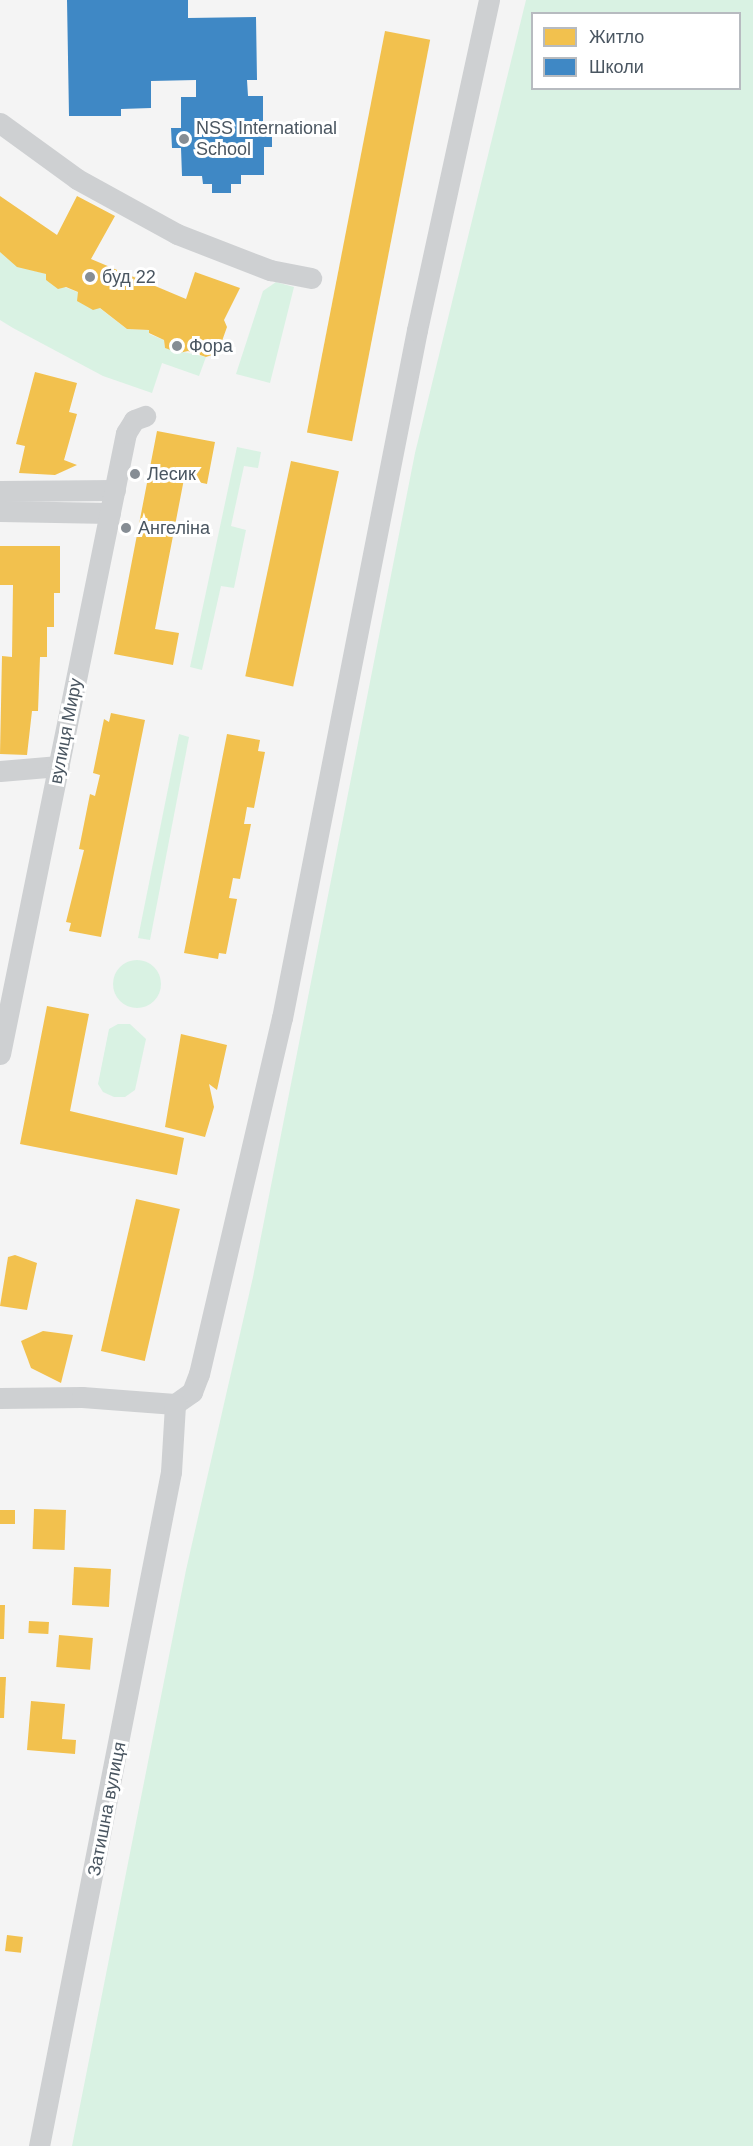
<!DOCTYPE html>
<html>
<head>
<meta charset="utf-8">
<style>
  body { margin:0 }
  #map { position:relative; width:753px; height:2146px; overflow:hidden; background:#f4f4f4; font-family:Arial,sans-serif }
  div>[style] { position:absolute }
  .green>* { inset:0; background:#d9f2e3 }
  .round { border-radius:50% }
  .homes>* { inset:0; background:#f2c14e; transform-origin:0 0 }
  .schools>* { inset:0; background:#3f88c5 }
  .minor>* { height:21px; margin:-10.5px; padding:0 10.5px; transform-origin:10.5px; border-radius:10.5px; background:#ced0d2 }
  .dots>* { width:16px; height:16px; translate:-50% -50%; box-sizing:border-box; border:3px solid #fff; border-radius:50% }
  span { translate:-50% -50%; white-space:nowrap; text-align:center; line-height:1.15; -webkit-text-stroke:6px #fff; paint-order:stroke }
  .poi-label { font-size:18px; color:#4a5661 }
  .left { translate:0 -50%; text-align:left }
  .street-label { font-size:18px; color:#4a5661 }
  .legend { position:absolute; left:531px; top:12px; width:210px; height:78px; box-sizing:border-box; background:#fff; border:2px solid #b7bbc0; margin:0; padding:8px 10px; list-style:none; font-size:18px; color:#4a5661 }
  .legend li { display:flex; align-items:center; gap:12px; height:30px }
  .legend b { width:30px; border:2px solid #b7bbc0 }
</style>
</head>
<body>
<div id="map">
  <div class="green">
    <i style="clip-path:polygon(evenodd,526px 0,753px 0,753px 2146px,72px 2146px,186px 1570px,253px 1277px,415px 453px,526px 0,532px 14px,740px 14px,740px 88px,532px 88px,532px 14px)"></i>
    <i style="clip-path:polygon(0 250px,20px 267px,46px 274px,46px 280px,80px 293px,127px 329px,149px 330px,149px 334px,164px 340px,165px 348px,206px 357px,199px 376px,162px 363px,152px 393px,103px 376px,13px 328px,0 320px)"></i>
    <i style="clip-path:polygon(276px 282px,294px 287px,270px 383px,236px 374px,263px 291px)"></i>
    <i style="clip-path:polygon(237px 447px,261px 452px,258px 468px,244px 466px,231px 526px,246px 530px,234px 588px,221px 586px,202px 670px,190px 667px)"></i>
    <i style="clip-path:polygon(179px 734px,189px 737px,150px 940px,138px 938px)"></i>
    <i class="round" style="left:113px;top:960px;width:48px;height:48px"></i>
    <i style="clip-path:polygon(118px 1024px,130px 1024px,146px 1039px,135px 1090px,125px 1097px,114px 1097px,103px 1092px,98px 1084px,109px 1029px)"></i>
  </div>
  <div class="homes">
    <i style="left:385px;top:31px;width:46px;height:409px;rotate:11deg"></i>
    <i style="clip-path:polygon(0 196px,57px 235px,77px 196px,115px 216px,91px 259px,186px 299px,195px 272px,240px 288px,224px 320px,227px 327px,222px 341px,215px 344px,212px 355px,206px 357px,188px 351px,179px 353px,165px 348px,164px 340px,149px 333px,149px 330px,127px 329px,100px 308px,93px 310px,77px 301px,78px 292px,66px 287px,58px 289px,46px 280px,46px 274px,17px 267px,0 252px)"></i>
    <i style="clip-path:polygon(35px 372px,77px 383px,69px 412px,77px 414px,64px 460px,77px 465px,55px 475px,19px 473px,25px 446px,16px 444px)"></i>
    <i style="clip-path:polygon(157px 431px,215px 442px,207px 484px,184px 479px,155px 629px,179px 633px,173px 665px,114px 654px)"></i>
    <i style="left:291px;top:461px;width:49px;height:220px;rotate:12deg"></i>
    <i style="clip-path:polygon(0 546px,60px 546px,60px 593px,54px 593px,54px 627px,47px 627px,47px 657px,40px 657px,38px 711px,32px 711px,27px 755px,0 754px,2px 656px,12px 657px,13px 585px,0 585px)"></i>
    <i style="clip-path:polygon(111px 713px,145px 720px,101px 937px,69px 931px,71px 923px,66px 922px,84px 850px,79px 849px,90px 794px,95px 796px,100px 775px,93px 773px,104px 719px,109px 722px)"></i>
    <i style="clip-path:polygon(227px 734px,260px 740px,258px 751px,265px 752px,254px 808px,247px 807px,244px 824px,251px 824px,240px 879px,233px 878px,229px 898px,237px 899px,226px 954px,219px 953px,218px 959px,184px 953px)"></i>
    <i style="clip-path:polygon(47px 1006px,89px 1014px,70px 1111px,184px 1138px,177px 1175px,20px 1144px)"></i>
    <i style="clip-path:polygon(181px 1034px,227px 1045px,217px 1090px,209px 1084px,214px 1107px,205px 1137px,165px 1127px)"></i>
    <i style="left:136px;top:1199px;width:45px;height:156px;rotate:13deg"></i>
    <i style="clip-path:polygon(15px 1255px,37px 1263px,27px 1310px,0 1306px,8px 1257px)"></i>
    <i style="clip-path:polygon(43px 1331px,73px 1335px,61px 1383px,31px 1368px,21px 1341px)"></i>
    <i style="left:34px;top:1509px;width:32px;height:40px;rotate:2deg"></i>
    <i style="left:0;top:1510px;width:15px;height:14px"></i>
    <i style="left:74px;top:1567px;width:37px;height:38px;rotate:3deg"></i>
    <i style="clip-path:polygon(0 1605px,5px 1605px,4px 1639px,0 1639px)"></i>
    <i style="left:29px;top:1621px;width:20px;height:12px;rotate:3deg"></i>
    <i style="left:59px;top:1635px;width:34px;height:32px;rotate:5deg"></i>
    <i style="clip-path:polygon(0 1677px,6px 1677px,4px 1718px,0 1718px)"></i>
    <i style="clip-path:polygon(31px 1701px,65px 1704px,62px 1739px,76px 1740px,75px 1754px,27px 1750px)"></i>
    <i style="left:7px;top:1935px;width:16px;height:16px;rotate:7deg"></i>
  </div>
  <div class="schools">
    <i style="clip-path:polygon(67px 0,188px 0,188px 18px,256px 17px,257px 80px,247px 80px,248px 96px,263px 96px,263px 127px,272px 127px,272px 147px,264px 147px,264px 175px,241px 175px,241px 184px,231px 184px,231px 193px,212px 193px,212px 184px,203px 184px,202px 176px,182px 176px,181px 148px,172px 148px,171px 128px,181px 128px,181px 97px,196px 97px,196px 80px,151px 81px,151px 108px,121px 109px,121px 116px,69px 116px)"></i>
  </div>
  <div class="minor">
    <i style="left:0;top:123px;width:95px;rotate:36deg"></i>
    <i style="left:77px;top:179px;width:114px;rotate:28.8deg"></i>
    <i style="left:177px;top:234px;width:100px;rotate:21.2deg"></i>
    <i style="left:270px;top:270px;width:42px;rotate:11deg"></i>
    <i style="left:0;top:491px;width:115px;rotate:-0.5deg"></i>
    <i style="left:0;top:511px;width:110px;rotate:1deg"></i>
    <i style="left:0;top:771px;width:59px;rotate:-4.8deg"></i>
    <i style="left:0;top:1054px;width:634px;rotate:-78.53deg"></i>
    <i style="left:126px;top:433px;width:15px;rotate:-58deg"></i>
    <i style="left:134px;top:420px;width:12px;rotate:-20deg"></i>
    <i style="left:0;top:1398px;width:82px;rotate:-0.7deg"></i>
    <i style="left:82px;top:1397px;width:93px;rotate:4.3deg"></i>
    <i style="left:175px;top:1404px;width:21px;rotate:-35deg"></i>
    <i style="left:192px;top:1392px;width:19px;rotate:-69deg"></i>
    <i style="left:199px;top:1374px;width:366px;rotate:-76.9deg"></i>
    <i style="left:282px;top:1018px;width:701px;rotate:-78.9deg"></i>
    <i style="left:417px;top:330px;width:338px;rotate:-77.7deg"></i>
    <i style="left:39px;top:2146px;width:687px;rotate:-78.92deg"></i>
    <i style="left:171px;top:1472px;width:68px;rotate:-86.6deg"></i>
  </div>
  <div class="dots">
    <i style="left:184px;top:139px;background:#868d94"></i>
    <i style="left:90px;top:277px;background:#868d94"></i>
    <i style="left:177px;top:346px;background:#868d94"></i>
    <i style="left:135px;top:474px;background:#868d94"></i>
    <i style="left:126px;top:528px;background:#868d94"></i>
  </div>
  <div class="poi-label">
    <span class="left" style="left:196px;top:139px">NSS International<br>School</span>
    <span class="left" style="left:102px;top:277px">буд 22</span>
    <span class="left" style="left:189px;top:346px">Фора</span>
    <span class="left" style="left:147px;top:474px">Лесик</span>
    <span class="left" style="left:138px;top:528px">Ангеліна</span>
  </div>
  <div class="street-label">
    <span style="left:66px;top:731px;rotate:-79deg">вулиця Миру</span>
    <span style="left:107px;top:1809px;rotate:-79deg">Затишна вулиця</span>
  </div>
  <ul class="legend">
  <li><b style="height:16px;background:#f2c14e"></b>Житло</li>
  <li><b style="height:16px;background:#3f88c5"></b>Школи</li>
  </ul>
</div>
</body>
</html>
